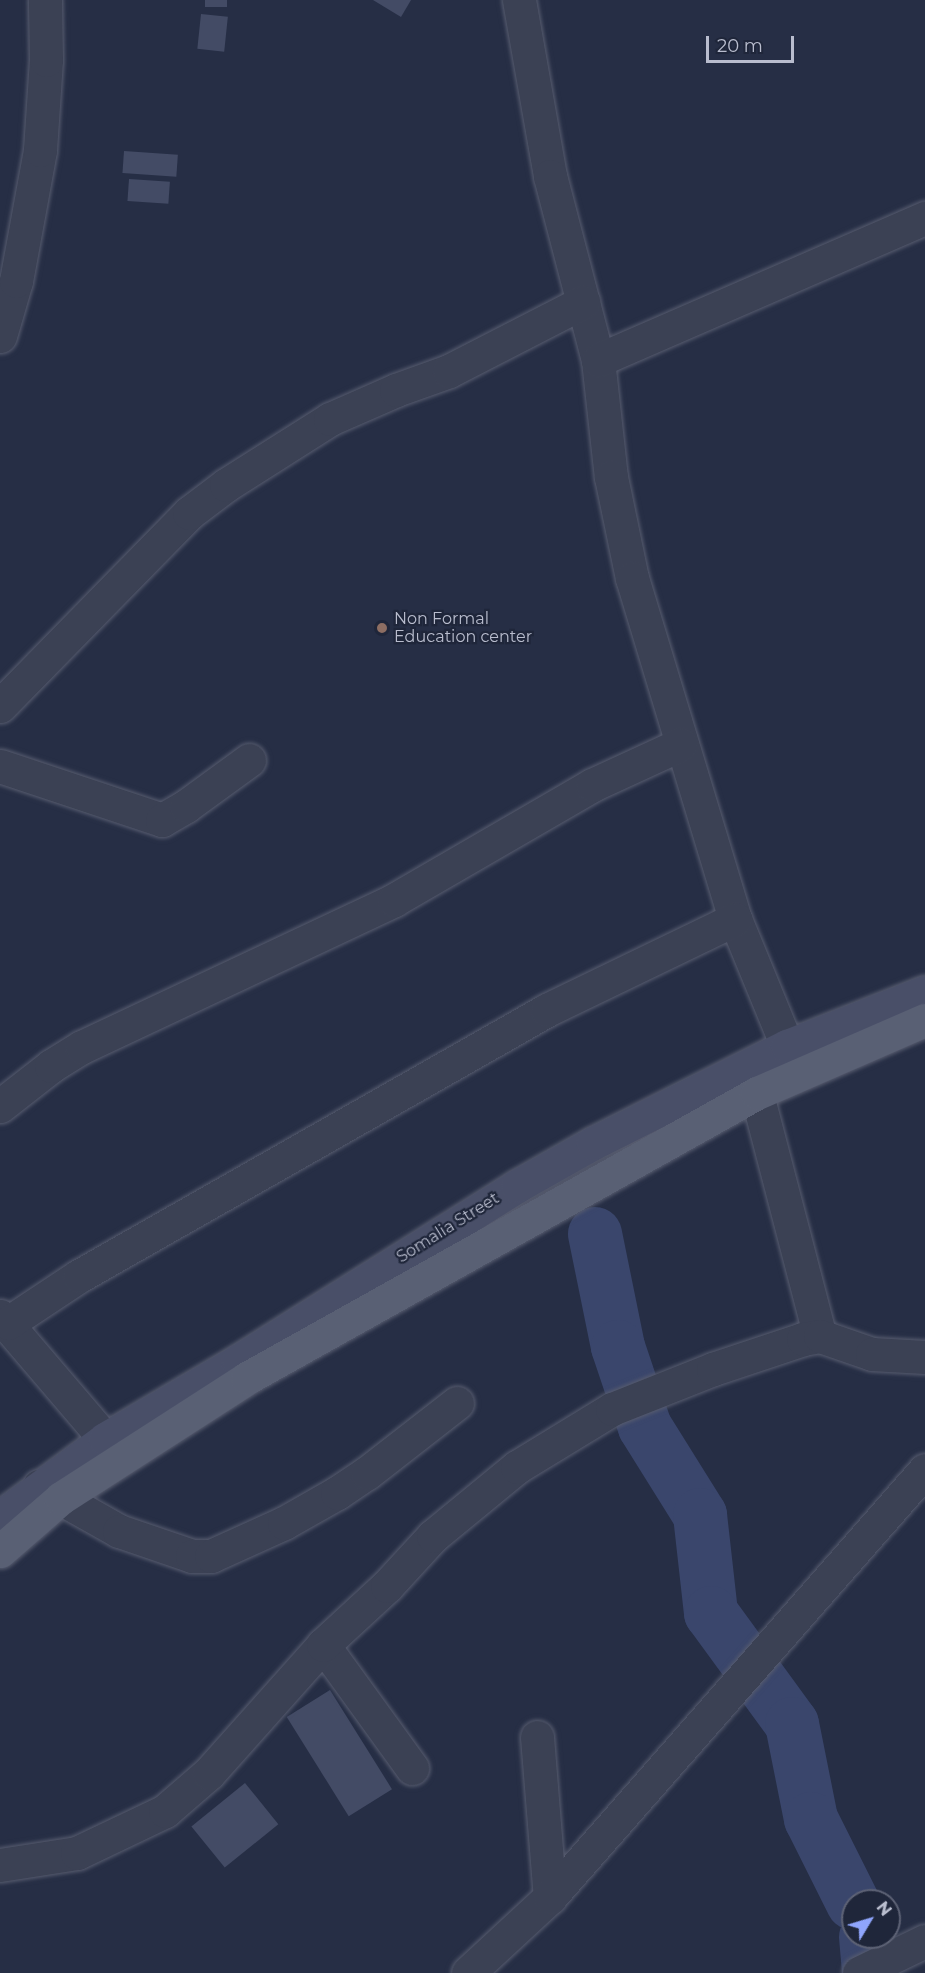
<!DOCTYPE html>
<html>
<head>
<meta charset="utf-8">
<style>
  body { margin:0 }
  #map { position:relative; width:925px; height:1973px; overflow:hidden; background:#262e45; font-family:Montserrat,sans-serif }
  div>[style] { position:absolute }
  .river>* { height:54px; margin:-27px; padding:0 27px; transform-origin:27px; border-radius:27px; background:#3a466c }
  .building>* { inset:0; background:#434b65; transform-origin:0 0 }
  .roads { filter:drop-shadow(0 0 2px #575c6f) drop-shadow(0 0 2px #575c6f) }
  .minor>* { height:33px; margin:-16.5px; padding:0 16.5px; transform-origin:16.5px; border-radius:16.5px; background:#3b4154 }
  .secondary>* { height:33px; margin:-16.5px; padding:0 16.5px; transform-origin:16.5px; border-radius:16.5px; background:#494f68 }
  .primary>* { height:33px; margin:-16.5px; padding:0 16.5px; transform-origin:16.5px; border-radius:16.5px; background:#596074 }
  .dots>* { width:16px; height:16px; translate:-50% -50%; box-sizing:border-box; border:3px solid #1f263a; border-radius:50% }
  span { translate:-50% -50%; white-space:nowrap; text-align:center; line-height:1.15; -webkit-text-stroke:4.5px #1f263a; paint-order:stroke }
  .poi-label { font-size:16px; color:#b9bdce }
  .left { translate:0 -50%; text-align:left }
  .street-label { font-size:16px; color:#b9bdce }
  .north { position:absolute; left:841px; top:1889px; width:60px; height:60px; box-sizing:border-box; background:#1f263a; border:2px solid #5d6275; border-radius:50%; rotate:52deg; font-size:16px; font-weight:700; line-height:24px; text-align:center; color:#b9bdce }
  .north::after { content:''; display:block; margin:auto; width:21px; height:27px; background:#8fa5fd; clip-path:polygon(50% 0,100% 100%,50% 72%,0 100%) }
  .scale { position:absolute; left:706px; top:36px; width:88px; height:27px; box-sizing:border-box; border:3px solid #b9bdce; border-top:0; padding-left:8px; font-size:18px; line-height:21px; white-space:nowrap; color:#b9bdce; -webkit-text-stroke:4px #1f263a; paint-order:stroke }
</style>
</head>
<body>
<div id="map">
  <div class="river">
    <i style="left:595px;top:1234px;width:115px;rotate:78.5deg"></i>
    <i style="left:618px;top:1347px;width:84px;rotate:71.4deg"></i>
    <i style="left:645px;top:1427px;width:104px;rotate:58deg"></i>
    <i style="left:700px;top:1515px;width:99px;rotate:83.6deg"></i>
    <i style="left:711px;top:1613px;width:137px;rotate:53.9deg"></i>
    <i style="left:792px;top:1724px;width:97px;rotate:78.7deg"></i>
    <i style="left:811px;top:1819px;width:94px;rotate:63.4deg"></i>
    <i style="left:866px;top:1937px;width:36px;rotate:85deg"></i>
  </div>
  <div class="building">
    <i style="left:205px;top:0;width:22px;height:7px"></i>
    <i style="clip-path:polygon(373px 0,411px 0,401px 17px)"></i>
    <i style="left:201px;top:14px;width:27px;height:35px;rotate:6deg"></i>
    <i style="left:124px;top:151px;width:54px;height:22px;rotate:4deg"></i>
    <i style="left:129px;top:179px;width:41px;height:22px;rotate:4deg"></i>
    <i style="left:330px;top:1690px;width:117px;height:51px;rotate:58deg"></i>
    <i style="left:245px;top:1783px;width:53px;height:69px;rotate:51deg"></i>
  </div>
  <div class="roads">
    <div class="minor">
      <i style="left:519px;top:0;width:179px;rotate:80deg"></i>
      <i style="left:550px;top:176px;width:190px;rotate:75.4deg"></i>
      <i style="left:598px;top:360px;width:118px;rotate:83.7deg"></i>
      <i style="left:611px;top:477px;width:103px;rotate:78.3deg"></i>
      <i style="left:632px;top:578px;width:356px;rotate:73.2deg"></i>
      <i style="left:735px;top:919px;width:137px;rotate:67.7deg"></i>
      <i style="left:0;top:336px;width:57px;rotate:-73.8deg"></i>
      <i style="left:16px;top:281px;width:133px;rotate:-79.6deg"></i>
      <i style="left:40px;top:150px;width:90px;rotate:-86.2deg"></i>
      <i style="left:46px;top:60px;width:60px;rotate:-91deg"></i>
      <i style="left:598px;top:360px;width:357px;rotate:-23.5deg"></i>
      <i style="left:0;top:706px;width:270px;rotate:-45.6deg"></i>
      <i style="left:189px;top:513px;width:46px;rotate:-37.1deg"></i>
      <i style="left:226px;top:485px;width:123px;rotate:-32.4deg"></i>
      <i style="left:330px;top:419px;width:72px;rotate:-23.7deg"></i>
      <i style="left:396px;top:390px;width:56px;rotate:-19.7deg"></i>
      <i style="left:449px;top:371px;width:151px;rotate:-27.2deg"></i>
      <i style="left:0;top:766px;width:171px;rotate:18.4deg"></i>
      <i style="left:162px;top:820px;width:28px;rotate:-30deg"></i>
      <i style="left:186px;top:806px;width:78px;rotate:-36.1deg"></i>
      <i style="left:750px;top:1068px;width:277px;rotate:75.4deg"></i>
      <i style="left:0;top:1106px;width:65px;rotate:-38.1deg"></i>
      <i style="left:51px;top:1066px;width:36px;rotate:-32deg"></i>
      <i style="left:82px;top:1047px;width:345px;rotate:-25.2deg"></i>
      <i style="left:394px;top:900px;width:229px;rotate:-30.1deg"></i>
      <i style="left:592px;top:785px;width:98px;rotate:-24.7deg"></i>
      <i style="left:0;top:1316px;width:162px;rotate:49.5deg"></i>
      <i style="left:8px;top:1323px;width:85px;rotate:-33.5deg"></i>
      <i style="left:79px;top:1276px;width:538px;rotate:-29.61deg"></i>
      <i style="left:547px;top:1010px;width:209px;rotate:-25.8deg"></i>
      <i style="left:39px;top:1486px;width:92px;rotate:29.4deg"></i>
      <i style="left:119px;top:1531px;width:77px;rotate:18.9deg"></i>
      <i style="left:192px;top:1556px;width:19px"></i>
      <i style="left:211px;top:1556px;width:80px;rotate:-24.3deg"></i>
      <i style="left:284px;top:1523px;width:61px;rotate:-29.5deg"></i>
      <i style="left:337px;top:1493px;width:36px;rotate:-34deg"></i>
      <i style="left:367px;top:1473px;width:114px;rotate:-37.9deg"></i>
      <i style="left:323px;top:1645px;width:152px;rotate:54.1deg"></i>
      <i style="left:537px;top:1737px;width:161px;rotate:85.4deg"></i>
      <i style="left:0;top:1865px;width:78px;rotate:-8.9deg"></i>
      <i style="left:77px;top:1853px;width:98px;rotate:-25.5deg"></i>
      <i style="left:165px;top:1811px;width:58px;rotate:-40.8deg"></i>
      <i style="left:209px;top:1773px;width:171px;rotate:-48.3deg"></i>
      <i style="left:323px;top:1645px;width:87px;rotate:-42.7deg"></i>
      <i style="left:387px;top:1586px;width:68px;rotate:-47.4deg"></i>
      <i style="left:433px;top:1536px;width:109px;rotate:-39.4deg"></i>
      <i style="left:517px;top:1467px;width:111px;rotate:-31.4deg"></i>
      <i style="left:612px;top:1409px;width:109px;rotate:-21.6deg"></i>
      <i style="left:713px;top:1369px;width:95px;rotate:-18.4deg"></i>
      <i style="left:803px;top:1339px;width:17px;rotate:-10deg"></i>
      <i style="left:820px;top:1336px;width:55px;rotate:19.1deg"></i>
      <i style="left:872px;top:1354px;width:53px;rotate:3.2deg"></i>
      <i style="left:468px;top:1973px;width:112px;rotate:-42.8deg"></i>
      <i style="left:550px;top:1897px;width:568px;rotate:-48.71deg"></i>
      <i style="left:859px;top:1973px;width:73px;rotate:-25.9deg"></i>
    </div>
    <div class="secondary">
      <i style="left:0;top:1517px;width:131px;rotate:-36.6deg"></i>
      <i style="left:105px;top:1439px;width:154px;rotate:-30.4deg"></i>
      <i style="left:238px;top:1361px;width:329px;rotate:-32.1deg"></i>
      <i style="left:517px;top:1186px;width:87px;rotate:-29.5deg"></i>
      <i style="left:593px;top:1143px;width:217px;rotate:-26.6deg"></i>
      <i style="left:787px;top:1046px;width:148px;rotate:-21.4deg"></i>
    </div>
    <div class="primary">
      <i style="left:0;top:1551px;width:81px;rotate:-41deg"></i>
      <i style="left:61px;top:1498px;width:221px;rotate:-32.8deg"></i>
      <i style="left:247px;top:1378px;width:584px;rotate:-29.2deg"></i>
      <i style="left:757px;top:1093px;width:183px;rotate:-23.5deg"></i>
    </div>
  </div>
  <div class="dots">
    <i style="left:382px;top:628px;background:#8d6e63"></i>
  </div>
  <div class="poi-label">
    <span class="left" style="left:394px;top:628px">Non Formal<br>Education center</span>
  </div>
  <div class="street-label">
    <span style="left:448px;top:1228px;rotate:-32deg">Somalia Street</span>
  </div>
  <div class="north">N</div>
  <div class="scale">20 m</div>
</div>
</body>
</html>
